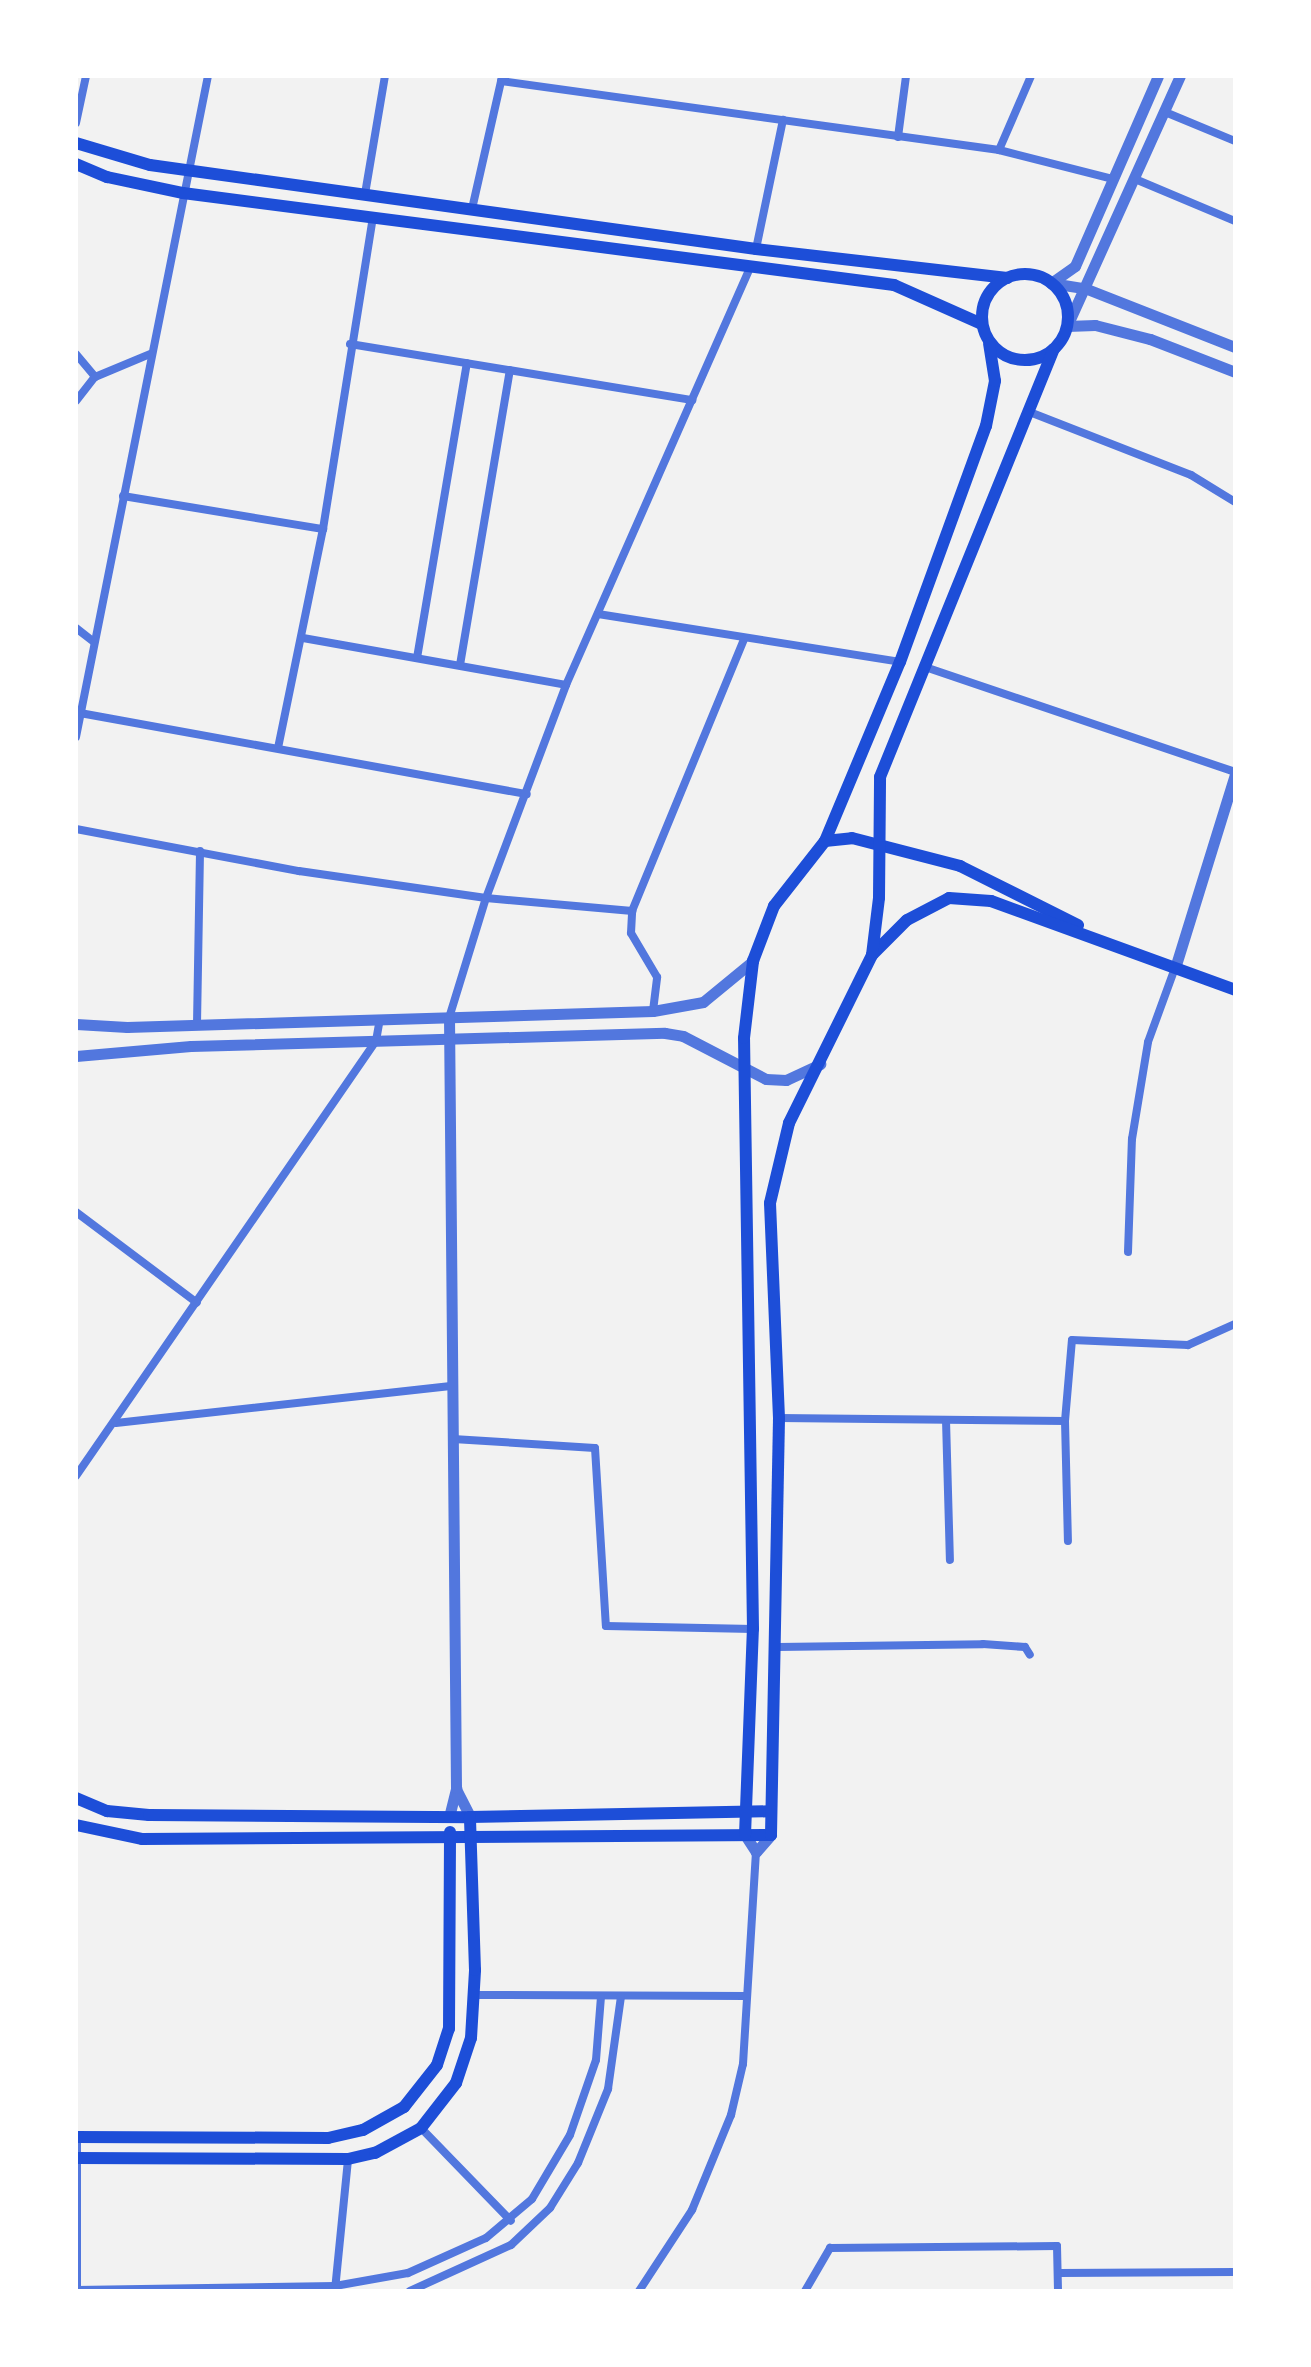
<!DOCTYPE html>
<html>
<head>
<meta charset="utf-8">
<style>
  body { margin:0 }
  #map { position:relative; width:1311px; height:2367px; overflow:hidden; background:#f2f2f2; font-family:Manrope,sans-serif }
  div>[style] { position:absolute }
  .minor>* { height:8px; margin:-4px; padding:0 4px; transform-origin:4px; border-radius:4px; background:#5277de }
  .tertiary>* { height:11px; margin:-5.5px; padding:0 5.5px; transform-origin:5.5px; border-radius:5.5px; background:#5277de }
  .secondary>* { height:12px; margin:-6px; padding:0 6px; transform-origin:6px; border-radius:6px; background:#1d4ed8 }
  .secondary>.ring { margin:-6px; padding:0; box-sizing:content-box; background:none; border:12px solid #1d4ed8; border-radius:50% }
  span { translate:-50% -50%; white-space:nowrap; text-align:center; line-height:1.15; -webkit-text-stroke:6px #fff; paint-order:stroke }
  .frame { position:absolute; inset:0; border:78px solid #fff; pointer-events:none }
</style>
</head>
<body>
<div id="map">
  <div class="minor">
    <i style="left:501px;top:81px;width:503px;rotate:7.89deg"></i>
    <i style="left:999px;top:150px;width:118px;rotate:14.3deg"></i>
    <i style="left:1165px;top:112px;width:76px;rotate:22.5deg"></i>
    <i style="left:76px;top:123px;width:48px;rotate:-78deg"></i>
    <i style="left:898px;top:137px;width:62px;rotate:-82.5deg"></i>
    <i style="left:999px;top:150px;width:81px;rotate:-66.6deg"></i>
    <i style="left:1135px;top:179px;width:108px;rotate:22.8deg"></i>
    <i style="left:365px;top:194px;width:120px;rotate:-80.4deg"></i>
    <i style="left:472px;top:209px;width:135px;rotate:-77.2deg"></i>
    <i style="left:756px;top:249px;width:132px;rotate:-78.2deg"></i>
    <i style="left:350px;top:344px;width:347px;rotate:9.3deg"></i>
    <i style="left:76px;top:354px;width:30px;rotate:50deg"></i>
    <i style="left:76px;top:401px;width:31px;rotate:-52deg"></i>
    <i style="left:95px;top:377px;width:60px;rotate:-22.7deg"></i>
    <i style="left:1027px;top:411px;width:176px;rotate:21.3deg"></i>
    <i style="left:1191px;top:475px;width:52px;rotate:31.5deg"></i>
    <i style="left:123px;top:496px;width:203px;rotate:9.4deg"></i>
    <i style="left:598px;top:614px;width:306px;rotate:9deg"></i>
    <i style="left:76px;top:628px;width:23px;rotate:38deg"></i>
    <i style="left:303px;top:638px;width:267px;rotate:10.1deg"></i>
    <i style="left:417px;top:658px;width:299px;rotate:-80.4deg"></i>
    <i style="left:460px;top:665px;width:299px;rotate:-80.4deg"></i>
    <i style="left:928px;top:668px;width:324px;rotate:18.7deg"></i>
    <i style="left:80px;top:713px;width:454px;rotate:10.3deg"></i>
    <i style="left:76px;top:737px;width:674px;rotate:-78.71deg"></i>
    <i style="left:278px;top:748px;width:224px;rotate:-78.4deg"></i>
    <i style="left:323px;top:529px;width:315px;rotate:-80.9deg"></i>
    <i style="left:76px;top:829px;width:227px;rotate:10.7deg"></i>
    <i style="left:299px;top:871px;width:189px;rotate:8.2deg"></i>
    <i style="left:486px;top:898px;width:147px;rotate:5.1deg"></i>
    <i style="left:653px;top:1011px;width:34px;rotate:-83deg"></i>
    <i style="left:657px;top:977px;width:51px;rotate:-120.6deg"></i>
    <i style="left:631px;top:933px;width:22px;rotate:-87deg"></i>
    <i style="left:632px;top:911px;width:294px;rotate:-67.6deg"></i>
    <i style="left:449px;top:1018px;width:126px;rotate:-72.9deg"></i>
    <i style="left:486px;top:898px;width:228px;rotate:-69.4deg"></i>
    <i style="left:566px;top:685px;width:457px;rotate:-66.2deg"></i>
    <i style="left:197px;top:1024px;width:173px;rotate:-89deg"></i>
    <i style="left:76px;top:1212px;width:151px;rotate:36.9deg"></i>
    <i style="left:1128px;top:1252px;width:113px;rotate:-88deg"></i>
    <i style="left:1132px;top:1139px;width:98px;rotate:-80.6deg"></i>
    <i style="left:1148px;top:1042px;width:79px;rotate:-70deg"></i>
    <i style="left:779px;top:1418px;width:286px;rotate:0.6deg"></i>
    <i style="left:1065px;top:1421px;width:81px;rotate:-85.1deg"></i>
    <i style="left:1072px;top:1340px;width:116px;rotate:2.5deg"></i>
    <i style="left:1188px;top:1345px;width:51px;rotate:-24.1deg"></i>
    <i style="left:946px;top:1420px;width:140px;rotate:88.4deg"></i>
    <i style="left:1065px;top:1421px;width:120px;rotate:88.6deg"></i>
    <i style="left:116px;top:1423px;width:339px;rotate:-6.3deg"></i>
    <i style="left:453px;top:1439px;width:142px;rotate:3.6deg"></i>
    <i style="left:595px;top:1448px;width:178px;rotate:86.5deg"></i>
    <i style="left:606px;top:1626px;width:147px;rotate:1.2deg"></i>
    <i style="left:76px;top:1476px;width:528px;rotate:-55.41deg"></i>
    <i style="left:376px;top:1041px;width:22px;rotate:-80deg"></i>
    <i style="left:778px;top:1647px;width:205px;rotate:-0.8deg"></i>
    <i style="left:983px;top:1644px;width:42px;rotate:4.1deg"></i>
    <i style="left:1025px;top:1647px;width:9px;rotate:58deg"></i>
    <i style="left:475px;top:1995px;width:271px;rotate:0.2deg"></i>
    <i style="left:421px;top:2128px;width:129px;rotate:45.9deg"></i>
    <i style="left:77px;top:2137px;width:154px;rotate:90deg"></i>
    <i style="left:1059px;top:2273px;width:176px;rotate:-0.3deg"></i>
    <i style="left:76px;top:2290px;width:259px;rotate:-0.9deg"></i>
    <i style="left:335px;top:2286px;width:74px;rotate:-10.1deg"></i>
    <i style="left:408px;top:2273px;width:85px;rotate:-24.2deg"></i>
    <i style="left:486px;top:2238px;width:60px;rotate:-40.3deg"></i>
    <i style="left:532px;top:2199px;width:74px;rotate:-59.3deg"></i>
    <i style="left:570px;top:2135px;width:79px;rotate:-70.9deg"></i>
    <i style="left:596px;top:2060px;width:63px;rotate:-85.5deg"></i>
    <i style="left:335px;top:2290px;width:132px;rotate:-84.3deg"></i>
    <i style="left:410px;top:2291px;width:111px;rotate:-24.5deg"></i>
    <i style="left:511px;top:2245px;width:54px;rotate:-43.5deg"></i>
    <i style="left:550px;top:2208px;width:53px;rotate:-58.1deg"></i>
    <i style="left:578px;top:2163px;width:80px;rotate:-67.9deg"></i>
    <i style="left:608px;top:2089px;width:93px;rotate:-82deg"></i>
    <i style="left:639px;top:2291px;width:97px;rotate:-56.8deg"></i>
    <i style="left:692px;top:2210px;width:103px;rotate:-67.7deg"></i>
    <i style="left:731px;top:2115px;width:52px;rotate:-76.8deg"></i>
    <i style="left:743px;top:2064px;width:212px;rotate:-86.5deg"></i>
    <i style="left:805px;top:2291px;width:50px;rotate:-59.8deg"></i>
    <i style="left:830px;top:2248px;width:227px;rotate:-0.5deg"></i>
    <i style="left:1057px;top:2246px;width:45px;rotate:88.7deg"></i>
  </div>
  <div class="tertiary">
    <i style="left:1051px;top:283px;width:29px;rotate:-35deg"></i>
    <i style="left:1075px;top:266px;width:207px;rotate:-66.4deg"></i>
    <i style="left:1051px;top:283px;width:36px;rotate:9deg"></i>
    <i style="left:1087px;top:289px;width:159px;rotate:21.4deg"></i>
    <i style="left:1067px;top:326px;width:274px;rotate:-65.7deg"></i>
    <i style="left:1067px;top:326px;width:28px;rotate:-2deg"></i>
    <i style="left:1095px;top:325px;width:57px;rotate:14.3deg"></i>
    <i style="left:1150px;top:339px;width:91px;rotate:21.2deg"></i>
    <i style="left:1175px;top:968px;width:203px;rotate:-72.8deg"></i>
    <i style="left:76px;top:1024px;width:51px;rotate:3.4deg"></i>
    <i style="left:127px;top:1027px;width:526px;rotate:-1.74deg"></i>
    <i style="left:653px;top:1011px;width:51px;rotate:-10.2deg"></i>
    <i style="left:703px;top:1002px;width:65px;rotate:-39.4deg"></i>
    <i style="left:76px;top:1056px;width:115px;rotate:-5deg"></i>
    <i style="left:191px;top:1046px;width:474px;rotate:-1.6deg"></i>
    <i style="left:665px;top:1033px;width:18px;rotate:9deg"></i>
    <i style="left:683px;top:1036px;width:93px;rotate:27.4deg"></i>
    <i style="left:766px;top:1079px;width:20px;rotate:3deg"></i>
    <i style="left:786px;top:1080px;width:38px;rotate:-25deg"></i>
    <i style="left:456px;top:1789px;width:31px;rotate:63deg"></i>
    <i style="left:449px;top:1817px;width:30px;rotate:-76deg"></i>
    <i style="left:456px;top:1788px;width:770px;rotate:-90.52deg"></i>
    <i style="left:745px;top:1835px;width:20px;rotate:57deg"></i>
    <i style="left:756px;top:1852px;width:23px;rotate:-49deg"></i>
  </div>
  <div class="secondary">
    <i style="left:76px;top:143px;width:77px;rotate:16.6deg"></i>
    <i style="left:150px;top:165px;width:612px;rotate:7.89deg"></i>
    <i style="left:756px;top:249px;width:253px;rotate:6.6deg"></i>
    <i style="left:76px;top:164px;width:34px;rotate:23deg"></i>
    <i style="left:107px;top:177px;width:78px;rotate:11.9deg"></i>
    <i style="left:183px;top:193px;width:717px;rotate:7.37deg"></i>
    <i style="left:894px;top:285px;width:96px;rotate:23.9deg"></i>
    <i class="ring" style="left:982px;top:274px;width:74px;height:74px"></i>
    <i style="left:825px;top:841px;width:27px;rotate:-6deg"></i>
    <i style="left:852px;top:838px;width:112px;rotate:14.5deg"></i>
    <i style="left:960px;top:866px;width:132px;rotate:26.6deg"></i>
    <i style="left:872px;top:955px;width:49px;rotate:-45deg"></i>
    <i style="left:907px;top:920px;width:47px;rotate:-27.6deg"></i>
    <i style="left:949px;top:898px;width:42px;rotate:4.1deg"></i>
    <i style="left:991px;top:901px;width:260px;rotate:20deg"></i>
    <i style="left:76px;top:1798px;width:34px;rotate:23deg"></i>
    <i style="left:107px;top:1811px;width:42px;rotate:5.4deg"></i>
    <i style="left:149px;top:1815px;width:321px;rotate:0.4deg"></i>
    <i style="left:470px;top:1817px;width:301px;rotate:-1.1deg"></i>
    <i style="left:76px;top:1825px;width:67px;rotate:12deg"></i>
    <i style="left:142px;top:1839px;width:629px;rotate:-0.36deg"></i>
    <i style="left:771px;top:1835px;width:417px;rotate:-88.9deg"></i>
    <i style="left:779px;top:1418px;width:215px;rotate:-92.4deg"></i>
    <i style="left:770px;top:1203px;width:82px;rotate:-76.6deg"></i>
    <i style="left:789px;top:1123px;width:187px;rotate:-63.7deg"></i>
    <i style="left:872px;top:955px;width:57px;rotate:-83deg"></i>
    <i style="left:879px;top:898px;width:121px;rotate:-89.5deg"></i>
    <i style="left:880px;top:777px;width:462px;rotate:-67.9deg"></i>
    <i style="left:745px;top:1835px;width:206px;rotate:-87.8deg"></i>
    <i style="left:753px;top:1629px;width:591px;rotate:-90.87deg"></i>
    <i style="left:744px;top:1038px;width:78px;rotate:-83.3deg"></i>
    <i style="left:753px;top:961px;width:59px;rotate:-69.1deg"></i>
    <i style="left:774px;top:906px;width:83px;rotate:-51.9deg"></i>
    <i style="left:825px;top:841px;width:194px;rotate:-67.3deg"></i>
    <i style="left:900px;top:662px;width:251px;rotate:-70deg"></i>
    <i style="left:986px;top:426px;width:46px;rotate:-78.7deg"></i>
    <i style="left:995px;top:381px;width:38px;rotate:-99deg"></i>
    <i style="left:76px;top:2137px;width:252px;rotate:0.2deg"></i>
    <i style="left:328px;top:2138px;width:36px;rotate:-13deg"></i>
    <i style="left:363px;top:2130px;width:47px;rotate:-29.3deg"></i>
    <i style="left:404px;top:2107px;width:53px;rotate:-51.8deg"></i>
    <i style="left:437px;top:2065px;width:38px;rotate:-72deg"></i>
    <i style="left:449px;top:2029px;width:197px;rotate:-89.7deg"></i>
    <i style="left:76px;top:2158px;width:272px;rotate:0.2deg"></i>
    <i style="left:348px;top:2159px;width:28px;rotate:-13deg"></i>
    <i style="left:375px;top:2153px;width:52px;rotate:-28.5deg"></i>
    <i style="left:421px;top:2128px;width:57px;rotate:-52.1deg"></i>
    <i style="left:456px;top:2083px;width:47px;rotate:-71.6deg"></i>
    <i style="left:471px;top:2038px;width:68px;rotate:-86.6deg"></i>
    <i style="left:475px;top:1970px;width:153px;rotate:-91.9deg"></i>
  </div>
  <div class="frame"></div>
</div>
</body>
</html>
